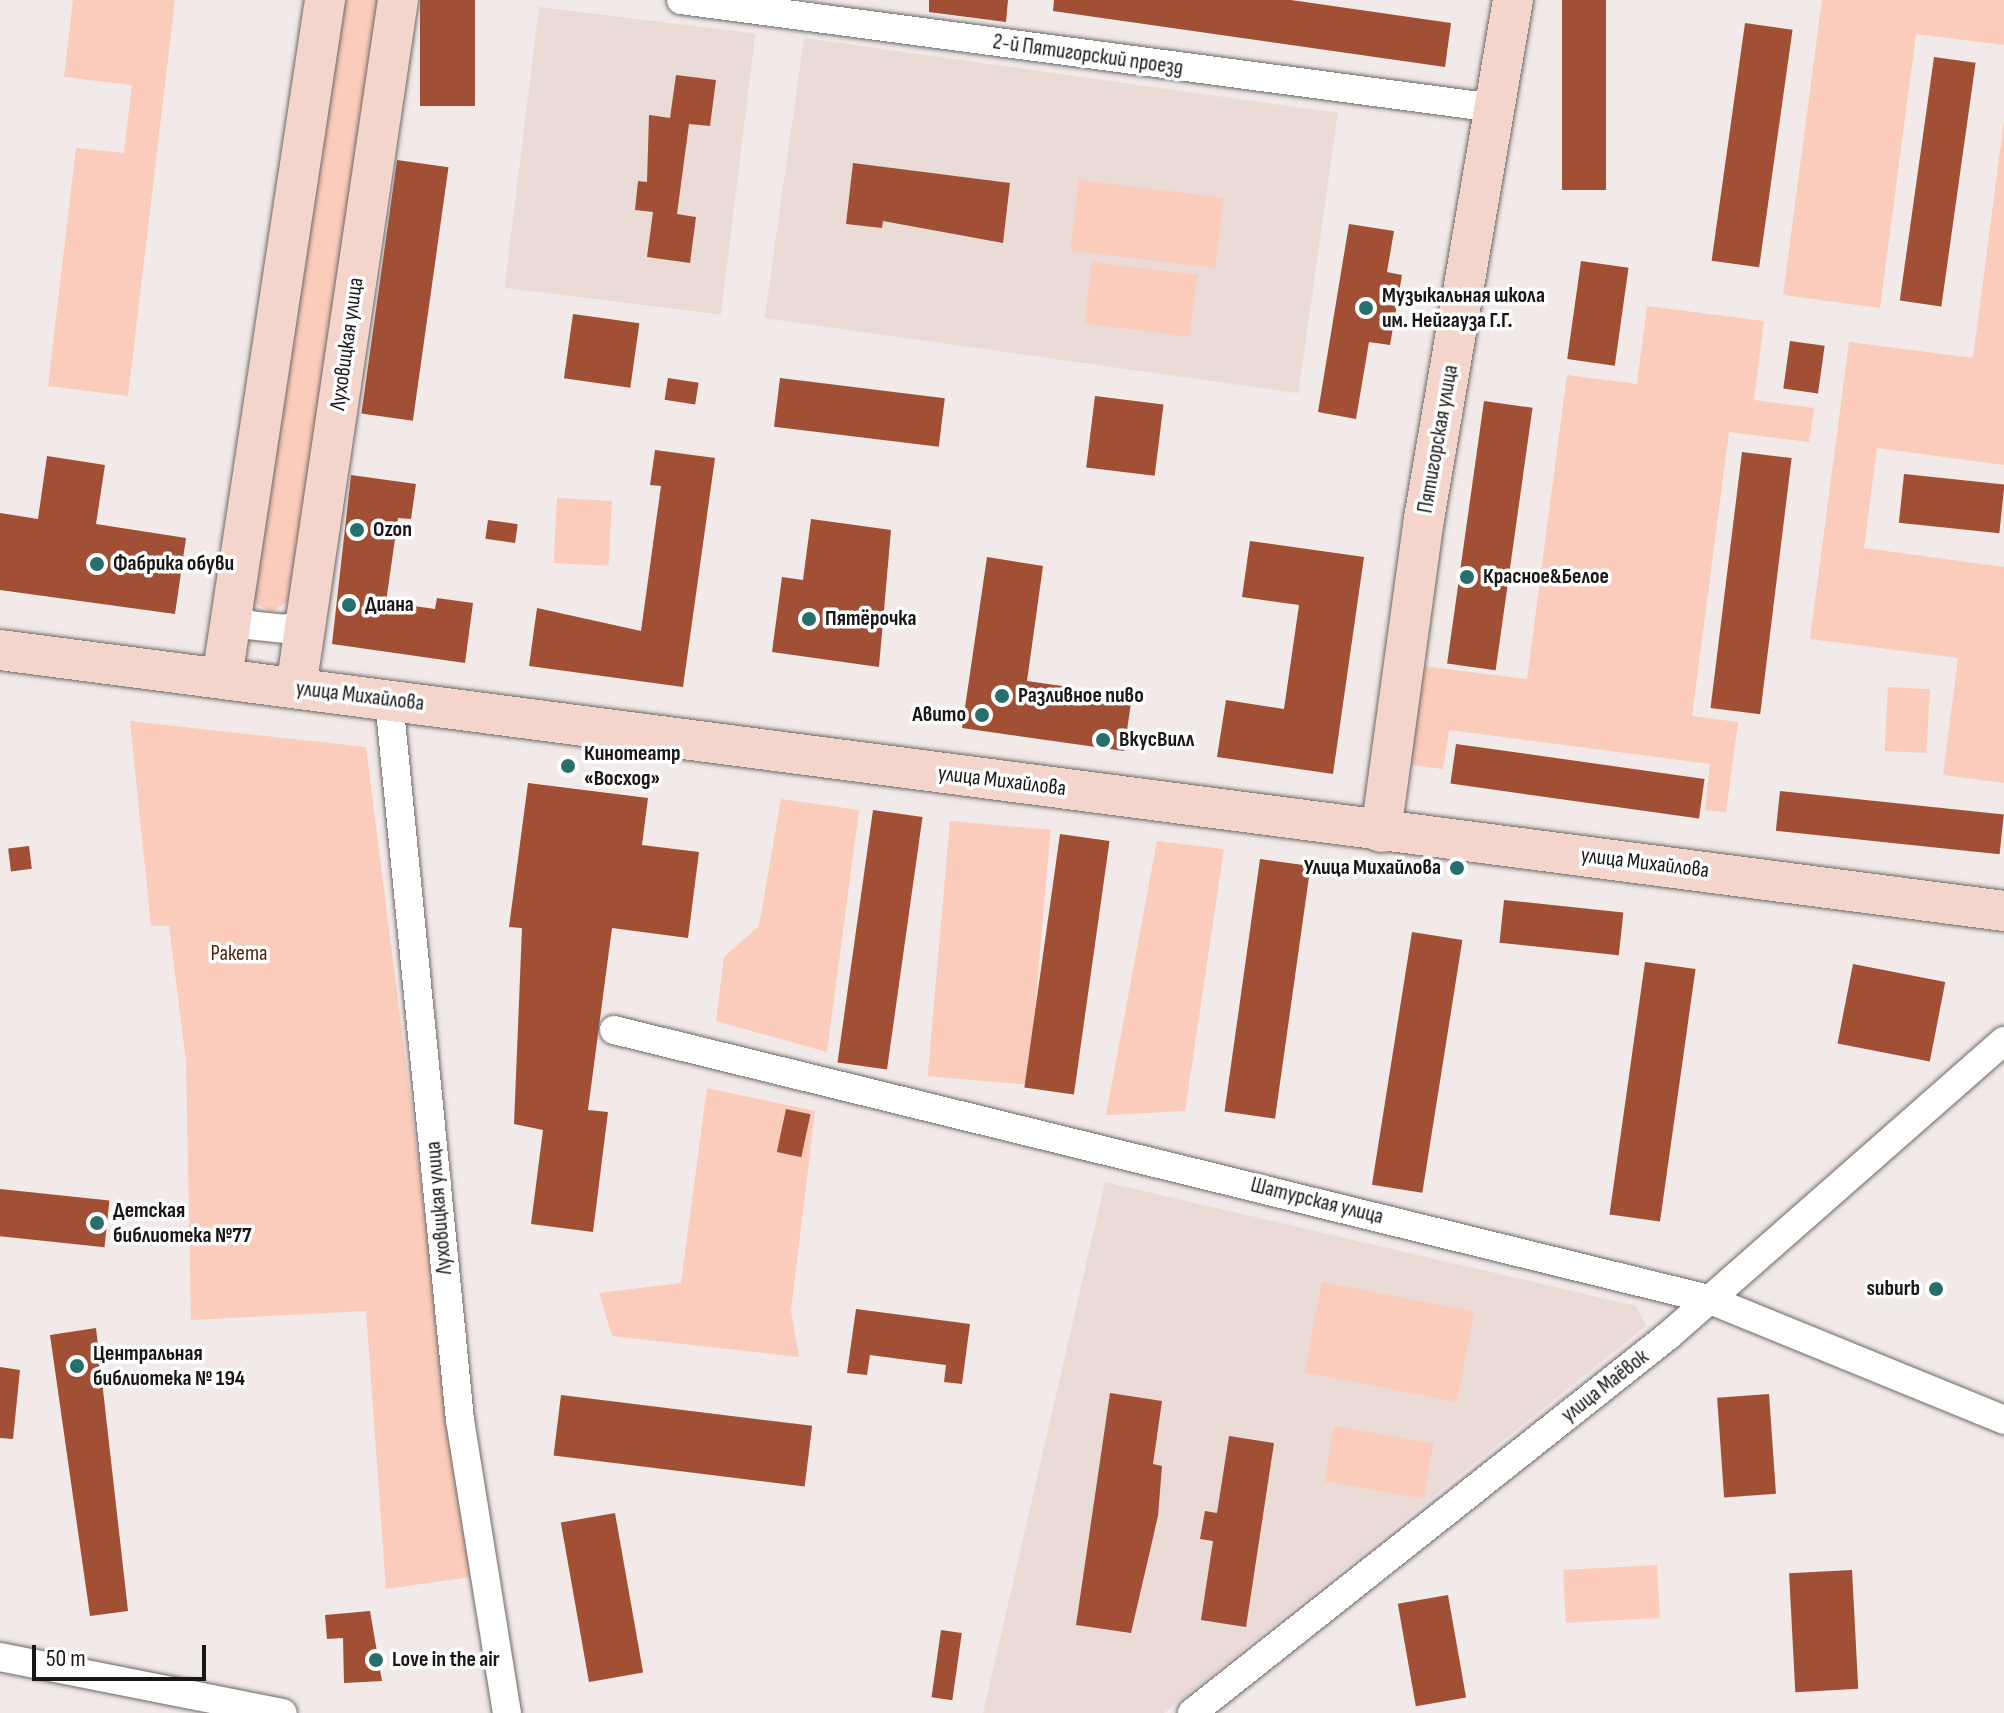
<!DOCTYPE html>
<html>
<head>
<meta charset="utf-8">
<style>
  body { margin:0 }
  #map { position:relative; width:2004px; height:1713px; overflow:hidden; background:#f1eae8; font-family:"Sofia Sans Condensed",sans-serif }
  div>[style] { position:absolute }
  .built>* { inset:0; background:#eadbd6; transform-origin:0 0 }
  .green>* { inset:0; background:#fbcbbb; transform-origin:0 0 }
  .building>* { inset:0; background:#a14f35; transform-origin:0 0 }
  .roads { filter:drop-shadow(0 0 2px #6f6967) drop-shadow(0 0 2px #6f6967) }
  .street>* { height:28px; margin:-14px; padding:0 14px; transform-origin:14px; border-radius:14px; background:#fff }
  .secondary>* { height:40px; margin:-20px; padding:0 20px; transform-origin:20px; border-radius:20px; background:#f3d5cc }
  .dots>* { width:22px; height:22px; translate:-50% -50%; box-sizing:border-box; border:4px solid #fff; border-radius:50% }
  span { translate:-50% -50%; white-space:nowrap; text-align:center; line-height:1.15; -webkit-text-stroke:7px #fff; paint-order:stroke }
  .street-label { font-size:22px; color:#191716 }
  .poi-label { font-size:22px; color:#191716; font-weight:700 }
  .left { translate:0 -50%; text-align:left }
  .right { translate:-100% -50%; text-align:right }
  .park-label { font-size:22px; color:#58200e }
  .scale { position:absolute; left:32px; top:1645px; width:174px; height:36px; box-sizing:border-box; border:4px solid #191716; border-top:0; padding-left:10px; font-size:24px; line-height:28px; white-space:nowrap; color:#191716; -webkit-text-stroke:6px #fff; paint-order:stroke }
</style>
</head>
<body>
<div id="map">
  <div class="built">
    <i style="left:539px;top:7px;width:218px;height:283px;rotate:7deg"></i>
    <i style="left:804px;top:38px;width:539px;height:283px;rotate:8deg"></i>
    <i style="clip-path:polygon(1105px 1182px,1636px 1306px,1646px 1326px,1164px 1713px,983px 1713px)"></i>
  </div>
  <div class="green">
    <i style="clip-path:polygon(73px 0,175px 0,128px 396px,48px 386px,76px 148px,124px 153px,132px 85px,64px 77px)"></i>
    <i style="clip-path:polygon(339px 0,381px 0,290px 600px,271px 612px,253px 602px)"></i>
    <i style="clip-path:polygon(1822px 0,2004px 0,2004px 45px,1916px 34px,1880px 308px,1783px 295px)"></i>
    <i style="clip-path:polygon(2004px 121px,2004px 465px,1877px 448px,1864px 548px,2004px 567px,2004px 783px,1943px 775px,1958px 658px,1810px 639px,1849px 342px,1973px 358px)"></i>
    <i style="left:1079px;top:180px;width:146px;height:71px;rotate:7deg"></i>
    <i style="left:1092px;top:262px;width:106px;height:62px;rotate:7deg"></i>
    <i style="clip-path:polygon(1647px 306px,1764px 321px,1754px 400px,1814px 408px,1809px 442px,1729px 432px,1692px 716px,1738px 722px,1726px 812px,1705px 810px,1710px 764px,1449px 730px,1443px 769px,1410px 765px,1423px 666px,1527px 679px,1567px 375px,1637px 384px)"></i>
    <i style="left:557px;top:498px;width:55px;height:65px;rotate:3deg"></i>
    <i style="left:1888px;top:687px;width:42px;height:64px;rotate:3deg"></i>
    <i style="clip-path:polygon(130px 721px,366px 747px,471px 1577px,386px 1589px,366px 1311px,191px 1320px,186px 1061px,169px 926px,151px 926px)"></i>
    <i style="clip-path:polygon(781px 799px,859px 810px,827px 1052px,716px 1021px,724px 957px,759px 926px)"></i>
    <i style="left:950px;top:821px;width:101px;height:256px;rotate:5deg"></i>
    <i style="clip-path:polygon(1157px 841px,1224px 849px,1185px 1111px,1106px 1115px)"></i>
    <i style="clip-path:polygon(707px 1088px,815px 1111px,791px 1311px,799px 1357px,612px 1336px,599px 1293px,681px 1283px)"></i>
    <i style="left:1322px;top:1282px;width:155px;height:92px;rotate:11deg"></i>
    <i style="left:1334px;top:1426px;width:101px;height:56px;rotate:10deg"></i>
    <i style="left:1657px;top:1565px;width:53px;height:94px;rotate:87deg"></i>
  </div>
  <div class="building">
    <i style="left:420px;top:0;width:55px;height:106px"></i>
    <i style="clip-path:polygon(929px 0,1008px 0,1006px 22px,929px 12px)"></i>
    <i style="clip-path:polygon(1054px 0,1291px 0,1451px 23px,1445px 67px,1053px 11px)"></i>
    <i style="left:1562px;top:0;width:44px;height:190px"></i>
    <i style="left:1745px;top:23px;width:48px;height:240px;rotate:8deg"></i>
    <i style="left:1934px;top:57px;width:42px;height:246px;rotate:8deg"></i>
    <i style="clip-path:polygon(676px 75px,716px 80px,710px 126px,689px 124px,677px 214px,696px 217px,690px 263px,647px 257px,653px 212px,635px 210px,638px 181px,647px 182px,649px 115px,670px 118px)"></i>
    <i style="left:397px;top:160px;width:52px;height:256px;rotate:8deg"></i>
    <i style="clip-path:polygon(853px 163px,1010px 183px,1003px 243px,883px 221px,882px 228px,846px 224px)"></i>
    <i style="clip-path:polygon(1349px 224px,1394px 231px,1387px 272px,1402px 275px,1390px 345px,1369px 342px,1356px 419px,1318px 412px)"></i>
    <i style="left:1581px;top:261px;width:48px;height:99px;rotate:8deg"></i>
    <i style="left:573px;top:314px;width:67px;height:65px;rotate:8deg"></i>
    <i style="left:1790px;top:341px;width:35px;height:48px;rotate:8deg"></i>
    <i style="left:668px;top:378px;width:31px;height:22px;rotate:9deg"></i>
    <i style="left:780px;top:378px;width:166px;height:49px;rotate:7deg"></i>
    <i style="left:1095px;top:396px;width:69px;height:72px;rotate:7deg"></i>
    <i style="left:1484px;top:401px;width:49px;height:265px;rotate:8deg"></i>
    <i style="clip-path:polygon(655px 450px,715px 458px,683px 687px,529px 666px,537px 608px,641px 631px,661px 486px,650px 485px)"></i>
    <i style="left:1742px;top:452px;width:50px;height:258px;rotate:7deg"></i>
    <i style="clip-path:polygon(47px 456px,105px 465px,96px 524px,186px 538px,175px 614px,0 590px,0 513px,38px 519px)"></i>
    <i style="left:1904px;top:474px;width:101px;height:49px;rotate:6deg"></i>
    <i style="clip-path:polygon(351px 475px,416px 484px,411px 519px,398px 518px,386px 602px,435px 609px,437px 598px,473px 603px,465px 663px,332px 644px)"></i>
    <i style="clip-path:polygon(811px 519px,891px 530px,879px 667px,772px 652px,782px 577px,803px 580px)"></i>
    <i style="left:488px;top:520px;width:30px;height:19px;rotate:8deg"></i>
    <i style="clip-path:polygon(1250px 541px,1364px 557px,1333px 774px,1217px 757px,1226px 700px,1284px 709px,1299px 605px,1242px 597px)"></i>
    <i style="clip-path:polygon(987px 557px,1043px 566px,1027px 681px,1132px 696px,1124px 751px,962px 728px)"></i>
    <i style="left:1456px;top:744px;width:251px;height:40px;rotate:8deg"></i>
    <i style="clip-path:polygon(528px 783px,648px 798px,642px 845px,699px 852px,688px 938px,612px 928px,588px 1110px,608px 1112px,593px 1232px,531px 1224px,543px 1130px,514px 1124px,522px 928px,509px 927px)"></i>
    <i style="left:1780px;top:791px;width:225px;height:40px;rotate:6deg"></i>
    <i style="left:873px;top:810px;width:50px;height:255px;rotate:8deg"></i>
    <i style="left:1060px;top:834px;width:50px;height:256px;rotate:8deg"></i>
    <i style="left:29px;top:846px;width:23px;height:21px;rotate:83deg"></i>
    <i style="left:1260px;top:859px;width:51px;height:255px;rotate:8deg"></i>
    <i style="left:1504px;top:900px;width:120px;height:43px;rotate:6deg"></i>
    <i style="left:1412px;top:932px;width:51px;height:256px;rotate:9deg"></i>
    <i style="left:1645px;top:962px;width:51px;height:255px;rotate:8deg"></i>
    <i style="left:1853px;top:964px;width:94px;height:81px;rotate:11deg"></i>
    <i style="left:786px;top:1109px;width:25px;height:44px;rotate:12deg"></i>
    <i style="left:0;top:1189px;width:110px;height:47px;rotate:6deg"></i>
    <i style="clip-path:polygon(856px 1309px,970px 1324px,962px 1384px,944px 1382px,946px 1365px,870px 1355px,867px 1375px,847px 1373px)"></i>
    <i style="clip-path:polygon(96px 1328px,128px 1611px,90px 1616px,50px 1335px)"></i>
    <i style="clip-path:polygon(0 1367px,20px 1370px,13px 1439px,0 1438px)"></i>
    <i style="clip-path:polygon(1110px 1393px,1162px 1401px,1153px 1464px,1162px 1466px,1158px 1516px,1131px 1633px,1076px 1625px)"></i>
    <i style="left:1769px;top:1394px;width:100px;height:52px;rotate:86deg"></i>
    <i style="left:561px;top:1395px;width:253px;height:61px;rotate:7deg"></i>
    <i style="clip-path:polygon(1229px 1436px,1274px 1443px,1246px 1627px,1201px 1620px,1213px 1541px,1200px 1539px,1205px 1511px,1217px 1513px)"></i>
    <i style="left:615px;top:1513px;width:162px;height:55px;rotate:80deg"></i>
    <i style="left:1852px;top:1570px;width:119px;height:63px;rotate:87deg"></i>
    <i style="left:1448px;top:1595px;width:104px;height:51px;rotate:80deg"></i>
    <i style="clip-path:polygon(370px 1611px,382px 1681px,344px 1683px,343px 1638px,327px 1639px,325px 1615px)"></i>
    <i style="left:941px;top:1630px;width:21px;height:68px;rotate:8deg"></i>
  </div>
  <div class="roads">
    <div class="street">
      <i style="left:681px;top:0;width:821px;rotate:7.56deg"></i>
      <i style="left:232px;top:611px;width:21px;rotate:41deg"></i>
      <i style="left:248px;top:625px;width:38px;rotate:6deg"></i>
      <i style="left:286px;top:629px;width:22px;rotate:-22deg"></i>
      <i style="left:389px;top:700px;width:723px;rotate:84.37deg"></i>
      <i style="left:460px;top:1420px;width:297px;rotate:80.9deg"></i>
      <i style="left:614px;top:1030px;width:1127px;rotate:13.81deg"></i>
      <i style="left:1708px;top:1299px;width:320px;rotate:22.2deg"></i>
      <i style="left:0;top:1657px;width:288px;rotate:11.2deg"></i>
      <i style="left:1192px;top:1713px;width:607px;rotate:-38.38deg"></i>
      <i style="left:1668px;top:1336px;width:447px;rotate:-41.3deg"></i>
    </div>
    <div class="secondary">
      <i style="left:0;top:650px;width:2021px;rotate:7.42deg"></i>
      <i style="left:222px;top:678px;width:686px;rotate:-81.36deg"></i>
      <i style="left:296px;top:688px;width:696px;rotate:-81.57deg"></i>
      <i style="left:1381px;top:832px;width:316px;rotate:-82.2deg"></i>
      <i style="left:1424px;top:519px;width:527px;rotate:-80.27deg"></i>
    </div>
  </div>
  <div class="dots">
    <i style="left:1366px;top:308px;background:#266f6a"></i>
    <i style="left:357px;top:530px;background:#266f6a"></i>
    <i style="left:97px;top:564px;background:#266f6a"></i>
    <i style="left:1467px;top:577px;background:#266f6a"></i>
    <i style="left:349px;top:605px;background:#266f6a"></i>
    <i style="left:809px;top:619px;background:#266f6a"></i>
    <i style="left:1002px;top:696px;background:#266f6a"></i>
    <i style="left:982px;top:715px;background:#266f6a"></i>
    <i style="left:1103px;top:740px;background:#266f6a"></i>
    <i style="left:568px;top:766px;background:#266f6a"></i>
    <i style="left:1457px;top:868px;background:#266f6a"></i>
    <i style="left:97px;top:1223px;background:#266f6a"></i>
    <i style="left:1936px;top:1289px;background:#266f6a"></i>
    <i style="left:77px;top:1366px;background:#266f6a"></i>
    <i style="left:376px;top:1660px;background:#266f6a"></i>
  </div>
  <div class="street-label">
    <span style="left:1088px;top:55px;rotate:8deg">2-й Пятигорский проезд</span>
    <span style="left:347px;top:344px;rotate:-82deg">Луховицкая улица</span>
    <span style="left:1438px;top:439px;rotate:-80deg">Пятигорская улица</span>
    <span style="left:360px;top:696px;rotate:7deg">улица Михайлова</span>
    <span style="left:1002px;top:781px;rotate:7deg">улица Михайлова</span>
    <span style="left:1645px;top:863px;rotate:7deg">улица Михайлова</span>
    <span style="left:1317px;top:1201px;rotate:14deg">Шатурская улица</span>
    <span style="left:439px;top:1208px;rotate:-95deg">Луховицкая улица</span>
    <span style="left:1605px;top:1386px;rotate:-38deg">улица Маёвок</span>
  </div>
  <div class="poi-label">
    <span class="left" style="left:1382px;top:308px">Музыкальная школа<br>им. Нейгауза Г.Г.</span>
    <span class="left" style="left:373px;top:530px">Ozon</span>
    <span class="left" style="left:113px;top:564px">Фабрика обуви</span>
    <span class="left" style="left:1483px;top:577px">Красное&amp;Белое</span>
    <span class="left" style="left:365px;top:605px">Диана</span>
    <span class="left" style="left:825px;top:619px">Пятёрочка</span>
    <span class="left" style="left:1018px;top:696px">Разливное пиво</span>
    <span class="right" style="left:966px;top:715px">Авито</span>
    <span class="left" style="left:1119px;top:740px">ВкусВилл</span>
    <span class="left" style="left:584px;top:766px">Кинотеатр<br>«Восход»</span>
    <span class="right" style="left:1441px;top:868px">Улица Михайлова</span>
    <span class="left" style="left:113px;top:1223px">Детская<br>библиотека №77</span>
    <span class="right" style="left:1920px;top:1289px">suburb</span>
    <span class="left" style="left:93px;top:1366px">Центральная<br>библиотека № 194</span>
    <span class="left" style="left:392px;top:1660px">Love in the air</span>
  </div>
  <div class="park-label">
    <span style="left:239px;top:954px">Ракета</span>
  </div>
  <div class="scale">50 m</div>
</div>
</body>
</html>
